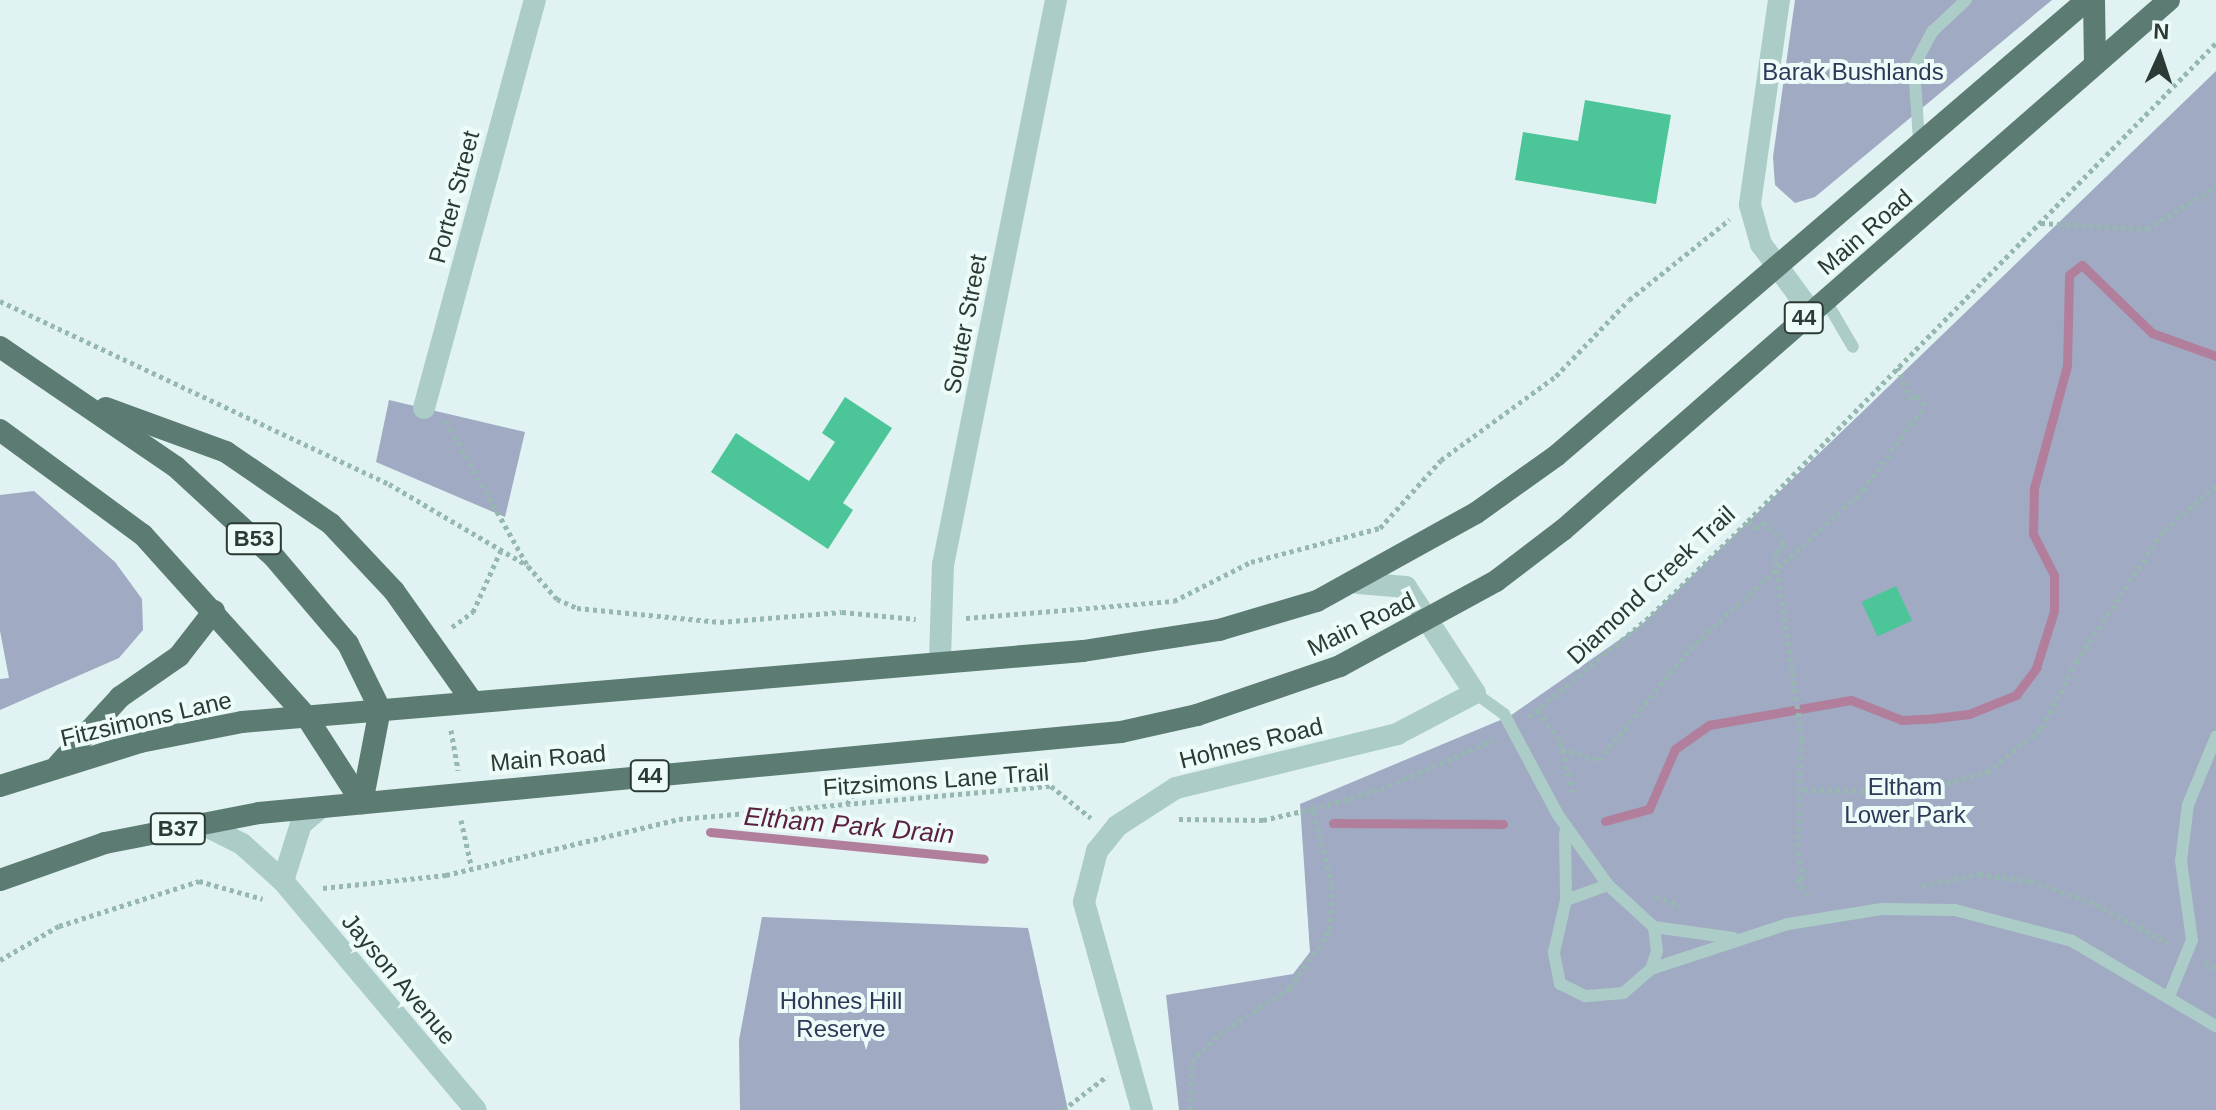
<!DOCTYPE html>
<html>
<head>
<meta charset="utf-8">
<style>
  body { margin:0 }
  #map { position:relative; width:2216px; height:1110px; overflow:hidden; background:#e0f3f2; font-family:Arial,sans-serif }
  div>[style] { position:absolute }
  .green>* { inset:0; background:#a0aac3 }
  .stream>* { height:9px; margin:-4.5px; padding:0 4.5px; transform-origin:4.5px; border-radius:4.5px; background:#b17f9c }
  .building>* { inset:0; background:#4cc698; transform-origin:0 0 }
  .path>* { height:5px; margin-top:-2.5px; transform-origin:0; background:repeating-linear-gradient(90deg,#96b8b1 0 4px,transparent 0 8px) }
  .service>* { height:12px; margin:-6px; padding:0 6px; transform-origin:6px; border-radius:6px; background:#acccc7 }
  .minor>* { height:22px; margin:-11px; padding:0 11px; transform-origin:11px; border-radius:11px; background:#acccc7 }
  .primary>* { height:22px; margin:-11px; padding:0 11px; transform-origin:11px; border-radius:11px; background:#5c7c73 }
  span { translate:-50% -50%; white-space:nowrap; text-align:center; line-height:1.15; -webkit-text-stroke:8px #edfbf9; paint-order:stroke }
  .shield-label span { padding:2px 6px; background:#edfbf9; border:2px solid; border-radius:6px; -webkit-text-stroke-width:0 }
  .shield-label { font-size:22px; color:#2b3a35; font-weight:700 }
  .park-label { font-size:24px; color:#2e3958 }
  .street-label { font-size:24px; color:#2b3a35 }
  .water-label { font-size:26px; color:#5c2041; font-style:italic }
  .north { position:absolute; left:2120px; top:16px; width:80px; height:80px; -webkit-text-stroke:6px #edfbf9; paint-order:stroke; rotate:3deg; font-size:22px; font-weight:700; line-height:32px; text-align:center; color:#2b3a35 }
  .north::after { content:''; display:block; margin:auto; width:28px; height:36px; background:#2b3a35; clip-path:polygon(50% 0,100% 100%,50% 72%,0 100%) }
</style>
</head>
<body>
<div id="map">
  <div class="green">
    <i style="clip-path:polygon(1795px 0,2052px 0,1815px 197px,1795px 203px,1775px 185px,1773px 157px)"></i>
    <i style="clip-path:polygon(2216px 71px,2216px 1110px,1179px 1110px,1166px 995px,1293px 974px,1310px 952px,1300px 804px,1510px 716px,1642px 624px)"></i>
    <i style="clip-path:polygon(389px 400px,525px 432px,505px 517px,376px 462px)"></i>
    <i style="clip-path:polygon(34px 491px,115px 562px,142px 599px,143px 630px,119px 658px,0 710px,0 679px,9px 678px,0 631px,0 495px)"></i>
    <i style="clip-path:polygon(762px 917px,1028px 928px,1068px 1110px,740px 1110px,739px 1040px)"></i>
  </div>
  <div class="stream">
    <i style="left:1605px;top:821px;width:46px;rotate:-15.3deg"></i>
    <i style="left:1649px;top:809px;width:65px;rotate:-66.6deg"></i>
    <i style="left:1675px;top:749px;width:42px;rotate:-35.2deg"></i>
    <i style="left:1709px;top:725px;width:144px;rotate:-10deg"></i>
    <i style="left:1851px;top:700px;width:55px;rotate:21.4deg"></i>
    <i style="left:1902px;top:720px;width:34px;rotate:-3deg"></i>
    <i style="left:1936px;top:718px;width:33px;rotate:-7deg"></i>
    <i style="left:1969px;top:714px;width:51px;rotate:-22deg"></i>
    <i style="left:2016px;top:695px;width:34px;rotate:-53deg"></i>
    <i style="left:2036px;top:668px;width:60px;rotate:-72.5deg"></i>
    <i style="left:2054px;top:611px;width:36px;rotate:-90deg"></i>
    <i style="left:2054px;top:575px;width:46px;rotate:-117.1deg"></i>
    <i style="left:2033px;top:534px;width:46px;rotate:-88.8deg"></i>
    <i style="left:2034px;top:488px;width:126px;rotate:-74.9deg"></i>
    <i style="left:2067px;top:366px;width:91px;rotate:-88.7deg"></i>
    <i style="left:2069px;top:275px;width:16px;rotate:-38deg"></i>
    <i style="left:2082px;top:265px;width:98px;rotate:44.2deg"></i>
    <i style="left:2152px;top:333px;width:68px;rotate:19.8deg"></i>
    <i style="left:1333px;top:823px;width:170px;rotate:0.3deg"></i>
    <i style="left:710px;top:832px;width:275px;rotate:5.6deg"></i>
  </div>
  <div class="building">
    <i style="clip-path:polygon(1585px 100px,1671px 115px,1656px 204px,1515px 180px,1523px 132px,1578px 141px)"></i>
    <i style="clip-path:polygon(845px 397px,892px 428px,843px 503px,853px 510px,828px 549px,711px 472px,736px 433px,809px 481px,835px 442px,822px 433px)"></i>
    <i style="left:1896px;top:586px;width:38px;height:38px;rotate:65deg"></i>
  </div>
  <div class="path">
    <i style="left:2041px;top:223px;width:106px;rotate:3.2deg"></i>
    <i style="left:2147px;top:229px;width:81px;rotate:-31.3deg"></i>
    <i style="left:0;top:301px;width:430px;rotate:25.2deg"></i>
    <i style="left:389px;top:484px;width:161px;rotate:30.5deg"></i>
    <i style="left:528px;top:566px;width:44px;rotate:48.7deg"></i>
    <i style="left:557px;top:599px;width:22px;rotate:24deg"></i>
    <i style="left:577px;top:608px;width:144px;rotate:5.6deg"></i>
    <i style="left:720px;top:622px;width:122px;rotate:-4.7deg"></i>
    <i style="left:842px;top:612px;width:74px;rotate:5.4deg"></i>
    <i style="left:446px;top:421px;width:165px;rotate:60.6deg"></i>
    <i style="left:1748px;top:521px;width:11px;rotate:45deg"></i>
    <i style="left:1756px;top:529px;width:10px;rotate:-45deg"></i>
    <i style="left:1763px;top:522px;width:31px;rotate:45deg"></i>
    <i style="left:1785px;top:544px;width:14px;rotate:135deg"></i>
    <i style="left:1775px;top:554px;width:187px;rotate:81.7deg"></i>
    <i style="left:1802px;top:739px;width:113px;rotate:92.5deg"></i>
    <i style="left:1797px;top:852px;width:26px;rotate:74deg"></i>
    <i style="left:1804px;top:877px;width:7px;rotate:164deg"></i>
    <i style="left:1797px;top:879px;width:24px;rotate:57deg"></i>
    <i style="left:966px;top:618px;width:209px;rotate:-4.7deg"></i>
    <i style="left:1174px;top:601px;width:86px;rotate:-26.9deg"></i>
    <i style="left:1251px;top:562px;width:133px;rotate:-14.8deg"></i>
    <i style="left:1380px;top:528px;width:91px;rotate:-48.1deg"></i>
    <i style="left:1441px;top:460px;width:142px;rotate:-36.1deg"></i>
    <i style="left:1556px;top:376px;width:105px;rotate:-46.2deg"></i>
    <i style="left:1629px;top:300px;width:129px;rotate:-38.7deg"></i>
    <i style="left:452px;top:627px;width:26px;rotate:-36deg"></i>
    <i style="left:473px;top:612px;width:68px;rotate:-65.7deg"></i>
    <i style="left:1538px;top:710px;width:39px;rotate:55deg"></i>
    <i style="left:1560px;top:742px;width:53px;rotate:75.7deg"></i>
    <i style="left:1529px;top:717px;width:152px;rotate:-39.7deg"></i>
    <i style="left:1646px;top:620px;width:142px;rotate:-44.1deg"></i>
    <i style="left:1748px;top:521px;width:669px;rotate:-45.61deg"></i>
    <i style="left:451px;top:730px;width:41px;rotate:80.1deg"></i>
    <i style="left:1562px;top:749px;width:39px;rotate:17deg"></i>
    <i style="left:1599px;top:760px;width:144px;rotate:-50.7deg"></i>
    <i style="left:1690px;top:649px;width:235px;rotate:-42.6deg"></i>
    <i style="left:1863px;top:490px;width:104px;rotate:-54deg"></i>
    <i style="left:1924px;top:406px;width:13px;rotate:-122deg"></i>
    <i style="left:1917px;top:395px;width:8px;rotate:140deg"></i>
    <i style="left:1911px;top:400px;width:35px;rotate:-112deg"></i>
    <i style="left:1804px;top:790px;width:112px;rotate:1deg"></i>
    <i style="left:1916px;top:792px;width:74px;rotate:-15.7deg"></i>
    <i style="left:1987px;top:772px;width:70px;rotate:-38.7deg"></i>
    <i style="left:2042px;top:728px;width:74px;rotate:-62.7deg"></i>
    <i style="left:2076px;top:662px;width:159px;rotate:-56.3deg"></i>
    <i style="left:2164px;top:530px;width:68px;rotate:-40.2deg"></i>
    <i style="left:847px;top:804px;width:26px;rotate:-58deg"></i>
    <i style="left:1179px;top:819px;width:84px;rotate:0.7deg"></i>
    <i style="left:1263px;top:820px;width:50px;rotate:-12.7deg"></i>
    <i style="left:1312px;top:809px;width:72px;rotate:-16.2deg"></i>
    <i style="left:1381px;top:789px;width:123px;rotate:-23.4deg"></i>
    <i style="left:461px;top:820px;width:46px;rotate:77.5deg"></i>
    <i style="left:1922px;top:886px;width:58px;rotate:-11.9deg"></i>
    <i style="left:1979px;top:874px;width:51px;rotate:7.8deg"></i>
    <i style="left:2030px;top:881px;width:70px;rotate:19.2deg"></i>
    <i style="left:2096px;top:904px;width:82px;rotate:28.4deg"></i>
    <i style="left:323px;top:888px;width:124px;rotate:-6deg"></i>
    <i style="left:446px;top:875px;width:240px;rotate:-13.5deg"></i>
    <i style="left:679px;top:819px;width:373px;rotate:-5.1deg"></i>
    <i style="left:1051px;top:786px;width:51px;rotate:38.7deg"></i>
    <i style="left:1656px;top:896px;width:26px;rotate:23deg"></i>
    <i style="left:0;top:960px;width:68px;rotate:-30deg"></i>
    <i style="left:59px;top:926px;width:147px;rotate:-17.8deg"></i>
    <i style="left:199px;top:881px;width:66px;rotate:15.7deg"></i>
    <i style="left:2205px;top:963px;width:12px;rotate:24deg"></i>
    <i style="left:1063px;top:1110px;width:56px;rotate:-37.7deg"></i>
    <i style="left:1190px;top:1110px;width:48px;rotate:-87.6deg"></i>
    <i style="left:1192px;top:1062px;width:39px;rotate:-46deg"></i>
    <i style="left:1219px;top:1034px;width:85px;rotate:-32.9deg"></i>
    <i style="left:1290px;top:988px;width:70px;rotate:-55.4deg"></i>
    <i style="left:1330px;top:930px;width:45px;rotate:-87.5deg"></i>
    <i style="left:1332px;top:885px;width:79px;rotate:-104.7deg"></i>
  </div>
  <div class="service">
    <i style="left:1919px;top:140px;width:74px;rotate:-93.9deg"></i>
    <i style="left:1914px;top:66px;width:40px;rotate:-62deg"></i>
    <i style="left:1933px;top:31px;width:45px;rotate:-43.2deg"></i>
    <i style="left:1826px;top:301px;width:53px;rotate:59.6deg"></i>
    <i style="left:1475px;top:693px;width:36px;rotate:36deg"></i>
    <i style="left:1504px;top:714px;width:115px;rotate:61.9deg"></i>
    <i style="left:1558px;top:815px;width:86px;rotate:54.5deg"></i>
    <i style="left:1565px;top:833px;width:67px;rotate:89.1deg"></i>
    <i style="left:1608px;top:885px;width:62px;rotate:42.4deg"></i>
    <i style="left:1654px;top:927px;width:24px;rotate:83deg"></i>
    <i style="left:1657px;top:951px;width:19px;rotate:108deg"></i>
    <i style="left:1651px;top:969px;width:37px;rotate:139deg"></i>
    <i style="left:1623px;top:993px;width:38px;rotate:175deg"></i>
    <i style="left:1585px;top:996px;width:28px;rotate:-154deg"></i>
    <i style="left:1560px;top:984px;width:33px;rotate:-101deg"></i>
    <i style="left:1554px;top:952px;width:53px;rotate:-77deg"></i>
    <i style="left:1566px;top:900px;width:45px;rotate:-19.7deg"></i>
    <i style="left:1654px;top:927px;width:80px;rotate:7.9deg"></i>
    <i style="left:1651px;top:969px;width:144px;rotate:-18.2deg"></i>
    <i style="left:1788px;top:924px;width:95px;rotate:-9.1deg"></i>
    <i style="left:1882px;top:909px;width:73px;rotate:0.8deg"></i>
    <i style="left:1955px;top:910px;width:121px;rotate:14.8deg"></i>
    <i style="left:2072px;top:941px;width:167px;rotate:30.6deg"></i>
    <i style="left:2170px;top:994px;width:58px;rotate:-67.8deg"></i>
    <i style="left:2192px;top:940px;width:80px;rotate:-97.9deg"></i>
    <i style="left:2181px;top:861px;width:56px;rotate:-82.9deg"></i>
    <i style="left:2188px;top:805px;width:74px;rotate:-67.6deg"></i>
  </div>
  <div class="minor">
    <i style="left:1779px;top:0;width:207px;rotate:98.1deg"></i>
    <i style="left:1750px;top:205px;width:41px;rotate:74.2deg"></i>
    <i style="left:1761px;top:244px;width:84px;rotate:53.7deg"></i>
    <i style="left:424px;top:408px;width:423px;rotate:-74.8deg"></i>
    <i style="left:940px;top:659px;width:94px;rotate:-88.2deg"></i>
    <i style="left:943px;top:565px;width:576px;rotate:-78.69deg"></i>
    <i style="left:202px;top:824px;width:45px;rotate:26.6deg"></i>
    <i style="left:242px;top:844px;width:55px;rotate:42.1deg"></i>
    <i style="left:283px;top:881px;width:299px;rotate:49.9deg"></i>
    <i style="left:283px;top:881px;width:60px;rotate:-72.5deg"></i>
    <i style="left:301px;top:824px;width:26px;rotate:-40deg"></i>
    <i style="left:1142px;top:1110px;width:216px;rotate:-105.6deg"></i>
    <i style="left:1084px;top:902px;width:53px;rotate:-75.7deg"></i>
    <i style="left:1097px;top:851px;width:32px;rotate:-51deg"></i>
    <i style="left:1117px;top:826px;width:70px;rotate:-32.8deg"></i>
    <i style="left:1176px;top:788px;width:228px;rotate:-13.7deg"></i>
    <i style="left:1397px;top:734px;width:88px;rotate:-27.7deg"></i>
    <i style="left:1475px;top:693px;width:126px;rotate:-123.1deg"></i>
    <i style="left:1406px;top:587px;width:48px;rotate:-175.2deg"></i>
  </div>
  <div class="primary">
    <i style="left:2094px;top:0;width:64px;rotate:89.1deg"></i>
    <i style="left:0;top:347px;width:213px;rotate:34.3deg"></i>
    <i style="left:176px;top:467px;width:133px;rotate:42.6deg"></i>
    <i style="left:274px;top:557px;width:114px;rotate:49.6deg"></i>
    <i style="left:348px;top:644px;width:72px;rotate:63.8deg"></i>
    <i style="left:380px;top:709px;width:96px;rotate:100.8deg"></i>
    <i style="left:106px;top:408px;width:128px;rotate:20.1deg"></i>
    <i style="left:226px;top:452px;width:127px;rotate:34.4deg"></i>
    <i style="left:331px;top:524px;width:92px;rotate:46.8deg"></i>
    <i style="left:394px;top:591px;width:135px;rotate:54.7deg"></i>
    <i style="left:0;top:430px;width:177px;rotate:36.3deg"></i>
    <i style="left:143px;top:535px;width:244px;rotate:48deg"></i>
    <i style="left:306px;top:716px;width:103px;rotate:57.2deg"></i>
    <i style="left:58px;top:765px;width:92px;rotate:-47.6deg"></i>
    <i style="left:120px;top:697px;width:72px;rotate:-34.8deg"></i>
    <i style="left:179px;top:656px;width:57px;rotate:-52.1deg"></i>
    <i style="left:0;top:786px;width:147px;rotate:-17.4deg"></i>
    <i style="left:140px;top:742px;width:104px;rotate:-11.1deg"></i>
    <i style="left:242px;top:722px;width:844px;rotate:-4.83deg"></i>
    <i style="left:1083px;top:651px;width:138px;rotate:-8.8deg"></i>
    <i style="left:1219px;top:630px;width:102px;rotate:-16.5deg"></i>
    <i style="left:1317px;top:601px;width:182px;rotate:-29deg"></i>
    <i style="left:1476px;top:513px;width:98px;rotate:-35.5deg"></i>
    <i style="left:1556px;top:456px;width:700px;rotate:-40.65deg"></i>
    <i style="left:0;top:880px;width:111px;rotate:-19.4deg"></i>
    <i style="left:105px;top:843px;width:157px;rotate:-11deg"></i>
    <i style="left:259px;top:813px;width:866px;rotate:-5.37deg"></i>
    <i style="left:1121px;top:732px;width:78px;rotate:-12.6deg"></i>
    <i style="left:1197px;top:715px;width:151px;rotate:-18.9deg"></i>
    <i style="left:1340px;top:666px;width:178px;rotate:-28.6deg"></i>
    <i style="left:1496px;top:581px;width:84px;rotate:-37.3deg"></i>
    <i style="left:1563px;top:530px;width:805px;rotate:-41.17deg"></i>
  </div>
  <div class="shield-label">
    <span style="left:1804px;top:318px">44</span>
    <span style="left:254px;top:539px">B53</span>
    <span style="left:650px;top:776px">44</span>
    <span style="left:178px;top:829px">B37</span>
  </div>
  <div class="park-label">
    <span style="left:1853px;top:72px">Barak Bushlands</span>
    <span style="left:1905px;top:801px">Eltham<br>Lower Park</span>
    <span style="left:841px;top:1015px">Hohnes Hill<br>Reserve</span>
  </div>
  <div class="street-label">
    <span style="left:454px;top:197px;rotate:-75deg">Porter Street</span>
    <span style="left:1865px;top:232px;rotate:-41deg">Main Road</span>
    <span style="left:965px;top:324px;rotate:-79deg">Souter Street</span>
    <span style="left:1651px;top:585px;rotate:-43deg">Diamond Creek Trail</span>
    <span style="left:1361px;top:624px;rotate:-26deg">Main Road</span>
    <span style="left:146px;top:719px;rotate:-13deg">Fitzsimons Lane</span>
    <span style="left:1251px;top:743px;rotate:-14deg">Hohnes Road</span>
    <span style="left:548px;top:758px;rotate:-5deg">Main Road</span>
    <span style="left:936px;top:780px;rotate:-4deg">Fitzsimons Lane Trail</span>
    <span style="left:399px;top:979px;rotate:50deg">Jayson Avenue</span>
  </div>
  <div class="water-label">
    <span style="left:849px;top:826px;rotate:5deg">Eltham Park Drain</span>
  </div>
  <div class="north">N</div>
</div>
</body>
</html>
